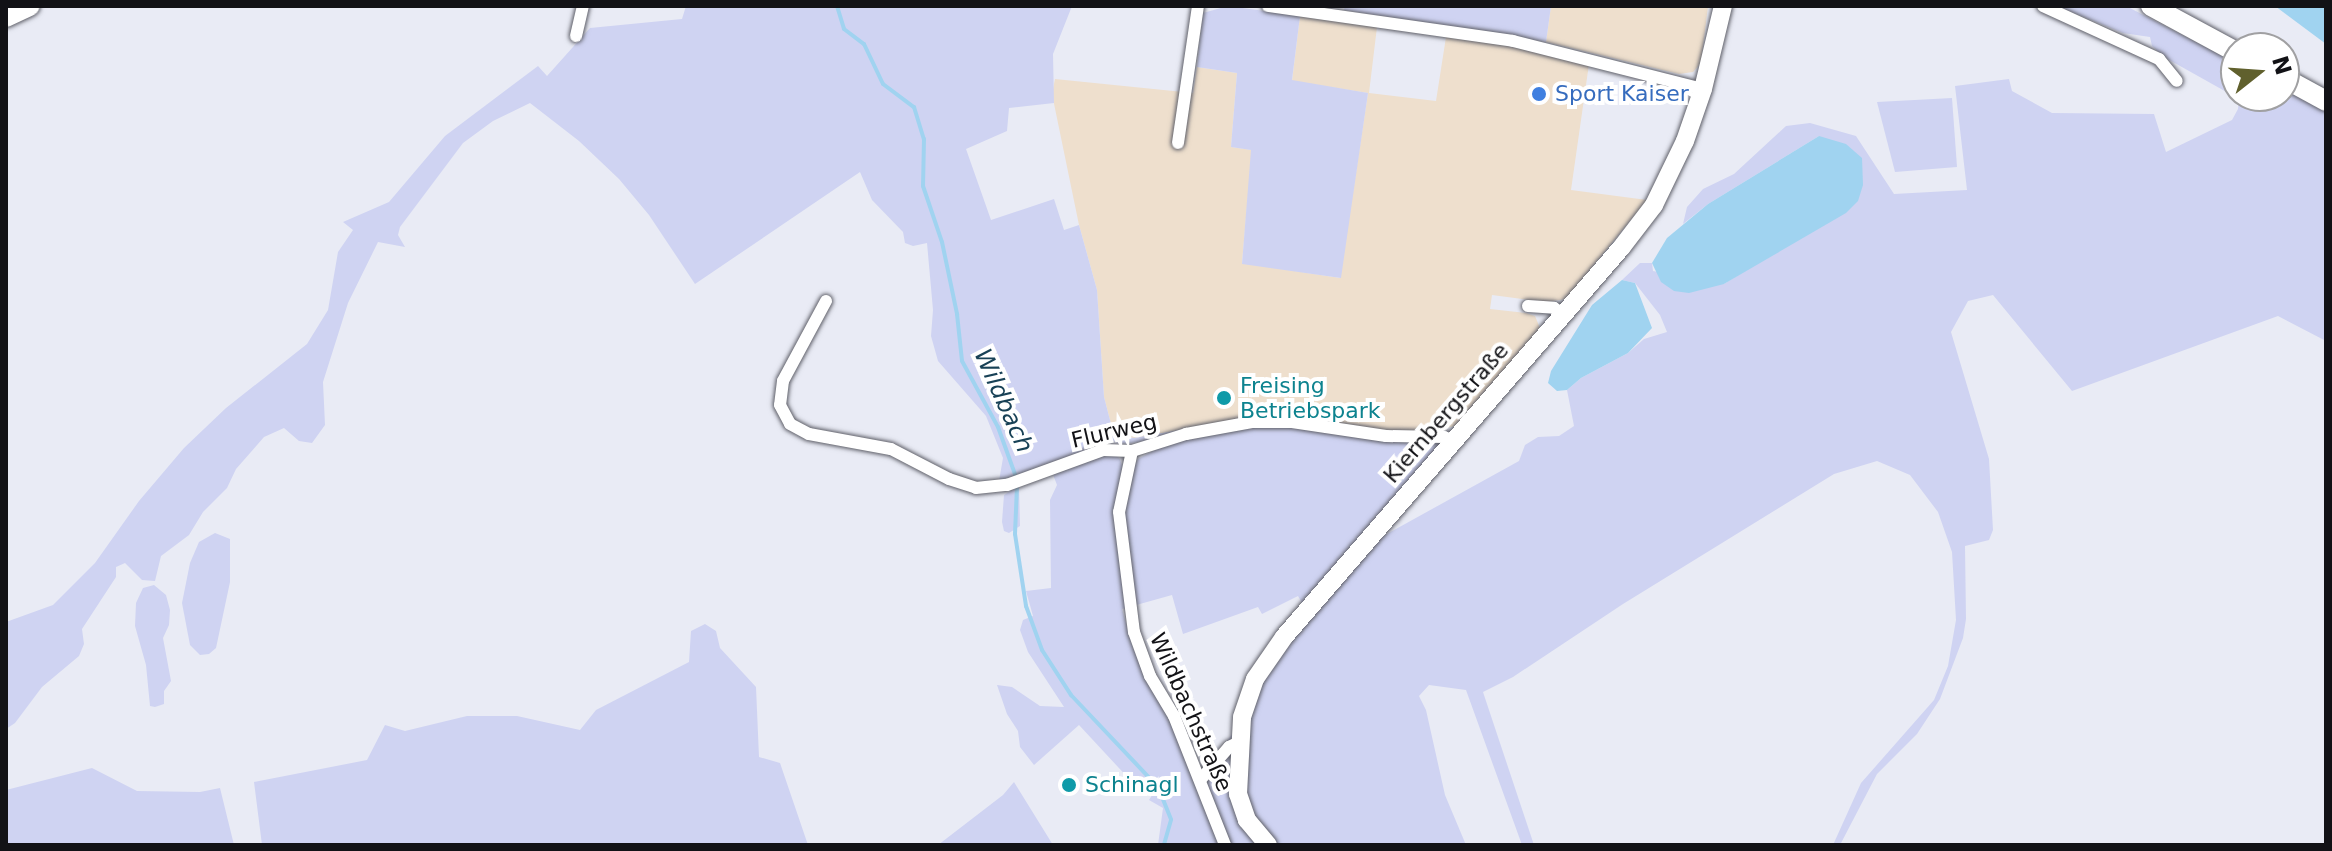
<!DOCTYPE html>
<html>
<head>
<meta charset="utf-8">
<style>
  body { margin:0 }
  #map { position:relative; width:2332px; height:851px; overflow:hidden; background:#e9ebf5; font-family:"DejaVu Sans",sans-serif }
  div>[style] { position:absolute }
  .commercial>* { inset:0; background:#eedfcd }
  .green>* { inset:0; background:#cfd3f2 }
  .water>* { inset:0; background:#a0d3f0 }
  .stream>* { height:4px; margin:-2px; padding:0 2px; transform-origin:2px; border-radius:2px; background:#a0d3f0 }
  .roads { filter:drop-shadow(0 0 2px #5f6069) drop-shadow(0 0 2px #5f6069) }
  .street>* { height:12px; margin:-6px; padding:0 6px; transform-origin:6px; border-radius:6px; background:#fff }
  .secondary>* { height:18px; margin:-9px; padding:0 9px; transform-origin:9px; border-radius:9px; background:#fff }
  .primary>* { height:20px; margin:-10px; padding:0 10px; transform-origin:10px; border-radius:10px; background:#fff }
  .dots>* { width:22px; height:22px; translate:-50% -50%; box-sizing:border-box; border:4px solid #fff; border-radius:50% }
  span { translate:-50% -50%; white-space:nowrap; text-align:center; line-height:1.15; -webkit-text-stroke:8px #fff; paint-order:stroke }
  .shop-label { font-size:22px; color:#366cbe }
  .left { translate:0 -50%; text-align:left }
  .culture-label { font-size:22px; color:#0d838f }
  .street-label { font-size:22px; color:#121216 }
  .water-label { font-size:24px; color:#184156; font-style:italic }
  .frame { position:absolute; inset:0; border:8px solid #121216; pointer-events:none }
  .north { position:absolute; left:2220px; top:32px; width:80px; height:80px; box-sizing:border-box; background:#fff; border:2px solid #a0a0a2; border-radius:50%; rotate:73deg; font-size:22px; font-weight:700; line-height:32px; text-align:center; color:#121216 }
  .north::after { content:''; display:block; margin:auto; width:28px; height:36px; background:#60602d; clip-path:polygon(50% 0,100% 100%,50% 72%,0 100%) }
</style>
</head>
<body>
<div id="map">
  <div class="commercial">
    <i style="clip-path:polygon(1551px 6px,1708px 6px,1701px 63px,1693px 72px,1679px 74px,1546px 42px)"></i>
    <i style="clip-path:polygon(1300px 16px,1377px 27px,1369px 93px,1436px 101px,1446px 37px,1518px 47px,1589px 64px,1571px 190px,1647px 200px,1566px 299px,1546px 302px,1492px 295px,1490px 309px,1526px 313px,1535px 316px,1540px 328px,1455px 426px,1423px 433px,1237px 420px,1134px 438px,1123px 436px,1111px 424px,1104px 397px,1097px 290px,1079px 225px,1052px 94px,1055px 79px,1193px 93px,1197px 67px,1237px 73px,1231px 147px,1252px 150px,1242px 263px,1340px 278px,1368px 93px,1292px 81px)"></i>
  </div>
  <div class="green">
    <i style="clip-path:polygon(686px 6px,1072px 6px,1053px 54px,1054px 103px,1009px 108px,1007px 131px,966px 149px,991px 220px,1054px 199px,1064px 230px,1079px 225px,1097px 290px,1104px 397px,1111px 424px,1123px 436px,1134px 438px,1237px 420px,1148px 441px,1120px 444px,1110px 439px,1104px 446px,1019px 478px,999px 481px,1003px 458px,986px 416px,938px 361px,931px 336px,933px 310px,927px 243px,913px 246px,905px 243px,903px 232px,872px 200px,860px 172px,695px 284px,649px 215px,619px 179px,579px 141px,530px 103px,493px 121px,463px 143px,400px 227px,398px 235px,405px 247px,378px 242px,348px 303px,323px 382px,325px 425px,312px 443px,299px 441px,284px 428px,264px 437px,236px 469px,227px 488px,203px 512px,189px 535px,161px 556px,155px 581px,142px 580px,125px 563px,116px 567px,116px 577px,82px 629px,84px 644px,79px 656px,42px 687px,15px 723px,6px 729px,6px 622px,53px 605px,95px 563px,139px 501px,184px 448px,226px 408px,307px 344px,328px 310px,338px 252px,353px 230px,343px 222px,389px 202px,445px 136px,538px 66px,547px 76px,590px 28px,682px 19px)"></i>
    <i style="clip-path:polygon(1228px 6px,1300px 16px,1292px 80px,1368px 93px,1341px 278px,1242px 264px,1251px 150px,1231px 147px,1237px 73px,1197px 67px,1203px 13px)"></i>
    <i style="clip-path:polygon(1345px 6px,1551px 6px,1546px 42px,1344px 10px)"></i>
    <i style="clip-path:polygon(2057px 6px,2126px 6px,2236px 63px,2236px 96px,2284px 96px,2284px 90px,2326px 110px,2326px 341px,2278px 316px,2072px 391px,1993px 295px,1968px 301px,1951px 332px,1989px 459px,1993px 530px,1989px 540px,1965px 546px,1966px 619px,1963px 638px,1940px 699px,1917px 734px,1877px 774px,1840px 845px,1833px 845px,1861px 783px,1934px 700px,1948px 666px,1956px 620px,1952px 552px,1938px 512px,1910px 475px,1877px 461px,1834px 474px,1623px 604px,1513px 677px,1483px 692px,1534px 845px,1522px 845px,1466px 690px,1429px 685px,1419px 696px,1426px 710px,1445px 795px,1466px 845px,1274px 845px,1247px 813px,1246px 726px,1267px 671px,1376px 540px,1519px 461px,1525px 445px,1538px 437px,1559px 436px,1574px 426px,1567px 390px,1581px 378px,1628px 353px,1644px 339px,1667px 332px,1660px 315px,1635px 283px,1622px 280px,1640px 263px,1652px 263px,1653px 271px,1724px 284px,1785px 246px,1819px 136px,1708px 204px,1683px 224px,1687px 207px,1703px 189px,1734px 174px,1786px 126px,1810px 123px,1856px 136px,1894px 194px,1967px 190px,1955px 86px,2009px 79px,2012px 91px,2052px 113px,2154px 114px,2166px 152px,2232px 120px,2238px 109px,2239px 99px,2164px 57px,2152px 46px,2150px 37px,2123px 33px)"></i>
    <i style="clip-path:polygon(1952px 98px,1957px 167px,1895px 172px,1877px 102px)"></i>
    <i style="clip-path:polygon(1263px 425px,1440px 443px,1441px 448px,1304px 606px,1298px 596px,1262px 614px,1258px 607px,1183px 634px,1172px 595px,1122px 609px,1133px 648px,1153px 691px,1168px 711px,1195px 776px,1214px 758px,1236px 729px,1233px 779px,1262px 845px,1158px 845px,1163px 808px,1149px 800px,1159px 784px,1154px 781px,1144px 795px,1079px 725px,1034px 765px,1020px 747px,1018px 731px,1007px 714px,997px 685px,1012px 687px,1040px 706px,1064px 707px,1028px 652px,1020px 630px,1023px 620px,1033px 616px,1026px 591px,1051px 588px,1050px 500px,1057px 485px,1052px 472px,1080px 461px,1113px 453px,1120px 459px,1123px 469px,1132px 469px,1138px 459px,1166px 444px,1221px 430px)"></i>
    <i style="clip-path:polygon(1019px 485px,1020px 526px,1009px 533px,1004px 531px,1002px 522px,1004px 495px)"></i>
    <i style="clip-path:polygon(215px 533px,230px 539px,230px 582px,216px 648px,209px 654px,200px 655px,190px 645px,182px 603px,190px 563px,199px 542px)"></i>
    <i style="clip-path:polygon(154px 585px,166px 595px,170px 610px,169px 625px,163px 638px,171px 681px,164px 691px,164px 704px,155px 707px,150px 706px,146px 665px,135px 626px,136px 603px,143px 588px)"></i>
    <i style="clip-path:polygon(705px 624px,716px 631px,720px 648px,756px 687px,759px 757px,780px 763px,808px 845px,262px 845px,254px 782px,367px 760px,385px 725px,405px 731px,467px 716px,517px 716px,580px 730px,596px 710px,689px 662px,691px 631px)"></i>
    <i style="clip-path:polygon(92px 768px,137px 791px,200px 792px,220px 788px,234px 845px,6px 845px,6px 790px)"></i>
    <i style="clip-path:polygon(1014px 782px,1053px 845px,938px 845px,1003px 795px)"></i>
  </div>
  <div class="water">
    <i style="clip-path:polygon(2275px 6px,2326px 6px,2326px 44px)"></i>
    <i style="clip-path:polygon(1819px 136px,1846px 144px,1862px 158px,1863px 185px,1858px 201px,1846px 213px,1724px 284px,1689px 293px,1674px 291px,1661px 282px,1652px 263px,1667px 238px,1708px 204px)"></i>
    <i style="clip-path:polygon(1622px 280px,1635px 283px,1652px 328px,1628px 353px,1581px 378px,1567px 390px,1557px 391px,1548px 383px,1551px 371px,1592px 305px)"></i>
  </div>
  <div class="stream">
    <i style="left:837px;top:6px;width:24px;rotate:73deg"></i>
    <i style="left:844px;top:29px;width:25px;rotate:37deg"></i>
    <i style="left:864px;top:44px;width:44px;rotate:64.6deg"></i>
    <i style="left:883px;top:84px;width:39px;rotate:37deg"></i>
    <i style="left:914px;top:107px;width:34px;rotate:73deg"></i>
    <i style="left:924px;top:139px;width:47px;rotate:91.2deg"></i>
    <i style="left:923px;top:186px;width:59px;rotate:71.3deg"></i>
    <i style="left:942px;top:242px;width:74px;rotate:78.2deg"></i>
    <i style="left:957px;top:314px;width:47px;rotate:83.9deg"></i>
    <i style="left:962px;top:361px;width:75px;rotate:61.4deg"></i>
    <i style="left:998px;top:427px;width:53px;rotate:70.2deg"></i>
    <i style="left:1017px;top:486px;width:48px;rotate:92.4deg"></i>
    <i style="left:1015px;top:534px;width:73px;rotate:81.3deg"></i>
    <i style="left:1026px;top:606px;width:47px;rotate:70deg"></i>
    <i style="left:1042px;top:650px;width:54px;rotate:57.2deg"></i>
    <i style="left:1071px;top:695px;width:127px;rotate:46.6deg"></i>
    <i style="left:1158px;top:787px;width:35px;rotate:68deg"></i>
    <i style="left:1171px;top:820px;width:26px;rotate:106deg"></i>
  </div>
  <div class="roads">
    <div class="street">
      <i style="left:1268px;top:6px;width:247px;rotate:8.1deg"></i>
      <i style="left:1513px;top:41px;width:196px;rotate:14.2deg"></i>
      <i style="left:2043px;top:6px;width:128px;rotate:24.6deg"></i>
      <i style="left:2159px;top:59px;width:28px;rotate:51deg"></i>
      <i style="left:576px;top:36px;width:31px;rotate:-77deg"></i>
      <i style="left:1178px;top:143px;width:138px;rotate:-81.7deg"></i>
      <i style="left:826px;top:301px;width:91px;rotate:118.3deg"></i>
      <i style="left:783px;top:381px;width:24px;rotate:97deg"></i>
      <i style="left:780px;top:405px;width:21px;rotate:62deg"></i>
      <i style="left:790px;top:424px;width:21px;rotate:28deg"></i>
      <i style="left:809px;top:434px;width:83px;rotate:10.4deg"></i>
      <i style="left:891px;top:449px;width:65px;rotate:27.3deg"></i>
      <i style="left:949px;top:479px;width:28px;rotate:18deg"></i>
      <i style="left:976px;top:488px;width:31px;rotate:-6deg"></i>
      <i style="left:1007px;top:485px;width:102px;rotate:-20deg"></i>
      <i style="left:1103px;top:450px;width:29px;rotate:2deg"></i>
      <i style="left:1132px;top:451px;width:57px;rotate:-17.5deg"></i>
      <i style="left:1186px;top:434px;width:67px;rotate:-10.3deg"></i>
      <i style="left:1252px;top:422px;width:40px"></i>
      <i style="left:1292px;top:422px;width:95px;rotate:8.5deg"></i>
      <i style="left:1386px;top:436px;width:58px;rotate:1deg"></i>
      <i style="left:1444px;top:437px;width:10px;rotate:24deg"></i>
      <i style="left:1528px;top:306px;width:26px;rotate:4deg"></i>
      <i style="left:1554px;top:308px;width:11px;rotate:34deg"></i>
      <i style="left:1132px;top:451px;width:62px;rotate:102deg"></i>
      <i style="left:1119px;top:512px;width:121px;rotate:82.9deg"></i>
      <i style="left:1134px;top:632px;width:47px;rotate:70deg"></i>
      <i style="left:1150px;top:676px;width:47px;rotate:59deg"></i>
      <i style="left:1174px;top:716px;width:139px;rotate:68.4deg"></i>
      <i style="left:1201px;top:779px;width:43px;rotate:-48.8deg"></i>
      <i style="left:1229px;top:747px;width:11px;rotate:-27deg"></i>
    </div>
    <div class="secondary">
      <i style="left:1268px;top:845px;width:33px;rotate:-130deg"></i>
      <i style="left:1247px;top:820px;width:28px;rotate:-109deg"></i>
      <i style="left:1238px;top:794px;width:77px;rotate:-87deg"></i>
      <i style="left:1242px;top:717px;width:40px;rotate:-71.1deg"></i>
      <i style="left:1255px;top:679px;width:51px;rotate:-55.4deg"></i>
      <i style="left:1284px;top:637px;width:515px;rotate:-49.1deg"></i>
      <i style="left:1621px;top:248px;width:54px;rotate:-52.5deg"></i>
      <i style="left:1654px;top:205px;width:71px;rotate:-64.2deg"></i>
      <i style="left:1685px;top:141px;width:55px;rotate:-70.9deg"></i>
      <i style="left:1703px;top:89px;width:85px;rotate:-76.5deg"></i>
    </div>
    <div class="primary">
      <i style="left:2151px;top:6px;width:97px;rotate:28.4deg"></i>
      <i style="left:6px;top:17px;width:26px;rotate:-25deg"></i>
      <i style="left:2284px;top:78px;width:48px;rotate:28.7deg"></i>
    </div>
  </div>
  <div class="dots">
    <i style="left:1539px;top:94px;background:#3f7fe0"></i>
    <i style="left:1224px;top:398px;background:#0f9aa8"></i>
    <i style="left:1069px;top:785px;background:#0f9aa8"></i>
  </div>
  <div class="shop-label">
    <span class="left" style="left:1555px;top:94px">Sport Kaiser</span>
  </div>
  <div class="culture-label">
    <span class="left" style="left:1240px;top:398px">Freising<br>Betriebspark</span>
    <span class="left" style="left:1085px;top:785px">Schinagl</span>
  </div>
  <div class="street-label">
    <span style="left:1446px;top:413px;rotate:-49deg">Kiernbergstraße</span>
    <span style="left:1114px;top:431px;rotate:-13deg">Flurweg</span>
    <span style="left:1191px;top:712px;rotate:66deg">Wildbachstraße</span>
  </div>
  <div class="water-label">
    <span style="left:1003px;top:401px;rotate:66deg">Wildbach</span>
  </div>
  <div class="frame"></div>
  <div class="north">N</div>
</div>
</body>
</html>
